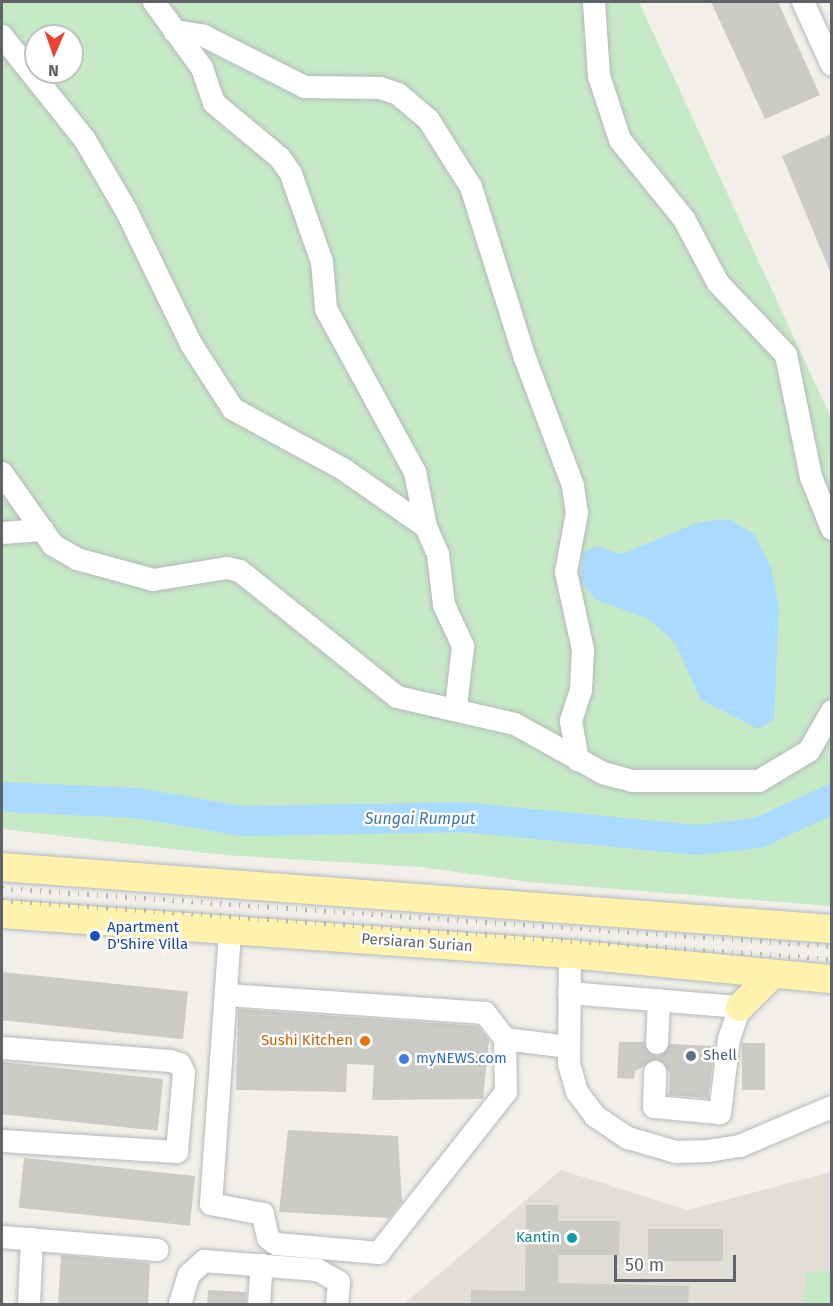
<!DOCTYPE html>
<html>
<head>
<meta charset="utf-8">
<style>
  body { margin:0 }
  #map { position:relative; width:833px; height:1306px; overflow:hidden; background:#f1efe8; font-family:"Fira Sans",sans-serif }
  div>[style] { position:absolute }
  .education>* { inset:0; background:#e1ded6 }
  .green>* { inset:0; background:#c5e8c5 }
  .water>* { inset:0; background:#aadaff }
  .river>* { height:30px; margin:-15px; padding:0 15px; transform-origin:15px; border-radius:15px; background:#aadaff }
  .building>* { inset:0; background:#cccac5; transform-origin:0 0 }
  .roads { filter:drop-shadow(0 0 2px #b5b8bc) drop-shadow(0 0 2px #b5b8bc) }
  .minor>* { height:22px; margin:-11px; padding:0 11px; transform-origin:11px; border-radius:11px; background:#fff }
  .major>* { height:28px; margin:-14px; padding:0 14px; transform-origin:14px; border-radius:14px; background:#fff2af }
  .rail>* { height:4.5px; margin-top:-2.25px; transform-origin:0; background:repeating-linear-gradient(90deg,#b6b7b8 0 1.5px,transparent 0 9.5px) }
  .dots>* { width:16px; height:16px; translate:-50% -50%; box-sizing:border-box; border:3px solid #fff; border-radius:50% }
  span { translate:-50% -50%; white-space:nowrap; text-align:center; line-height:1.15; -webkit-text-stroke:4.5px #fff; paint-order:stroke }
  .transit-label { font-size:15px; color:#164399 }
  .left { translate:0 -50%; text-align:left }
  .street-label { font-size:15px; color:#5f6368 }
  .food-label { font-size:15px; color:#c56008 }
  .right { translate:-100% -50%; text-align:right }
  .service-label { font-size:15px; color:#4e5e75 }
  .shop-label { font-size:15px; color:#366cbe }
  .culture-label { font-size:15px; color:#0d838f }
  .water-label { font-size:16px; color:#4174aa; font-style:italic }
  .frame { position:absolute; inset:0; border:3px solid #5f6368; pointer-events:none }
  .north { position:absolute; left:24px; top:24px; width:60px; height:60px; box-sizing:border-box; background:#fff; border:2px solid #bfc1c3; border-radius:50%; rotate:182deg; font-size:16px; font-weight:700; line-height:24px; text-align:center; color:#5f6368 }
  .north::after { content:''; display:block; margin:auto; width:21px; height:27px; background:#ea4335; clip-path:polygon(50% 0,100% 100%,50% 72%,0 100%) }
  .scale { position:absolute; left:614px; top:1255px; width:122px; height:27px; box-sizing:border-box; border:3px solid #5f6368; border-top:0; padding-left:8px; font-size:18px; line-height:21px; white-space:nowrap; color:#5f6368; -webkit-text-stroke:4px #fff; paint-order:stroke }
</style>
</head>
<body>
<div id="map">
  <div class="education">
    <i style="clip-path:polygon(561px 1170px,687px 1210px,831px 1172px,831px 1304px,404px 1304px)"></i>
  </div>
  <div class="green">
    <i style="clip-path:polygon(evenodd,2px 2px,639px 2px,831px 418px,831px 906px,529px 882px,421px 867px,225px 855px,2px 829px,2px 2px,36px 36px,72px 36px,72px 72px,36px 72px,36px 36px)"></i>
    <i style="clip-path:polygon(831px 1271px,831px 1304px,804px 1304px,807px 1272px)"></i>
  </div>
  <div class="water">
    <i style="clip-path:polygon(729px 519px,754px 534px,771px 567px,779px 608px,774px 720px,758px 729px,701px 700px,675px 643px,649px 619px,596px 600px,581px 581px,583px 553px,596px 546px,622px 554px,699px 522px)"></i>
  </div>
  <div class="river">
    <i style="left:2px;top:797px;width:134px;rotate:2.6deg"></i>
    <i style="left:136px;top:803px;width:107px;rotate:9.7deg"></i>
    <i style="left:241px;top:821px;width:221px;rotate:-1deg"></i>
    <i style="left:462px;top:817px;width:237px;rotate:5.6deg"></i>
    <i style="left:698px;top:840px;width:60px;rotate:-6.7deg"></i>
    <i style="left:758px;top:833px;width:81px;rotate:-24.7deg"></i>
  </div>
  <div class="building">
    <i style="clip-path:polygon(711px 2px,778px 2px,820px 95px,765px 119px)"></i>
    <i style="clip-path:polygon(831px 134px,831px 274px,782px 156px)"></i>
    <i style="left:2px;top:972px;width:187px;height:48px;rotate:6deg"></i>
    <i style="clip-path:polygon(238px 1009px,478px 1026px,489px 1040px,483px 1099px,372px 1100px,374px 1065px,347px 1064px,346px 1092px,236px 1090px)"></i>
    <i style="clip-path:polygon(619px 1042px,644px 1042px,657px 1056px,670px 1044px,715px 1046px,708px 1098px,669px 1095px,670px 1073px,656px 1059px,635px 1071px,634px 1079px,617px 1078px)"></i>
    <i style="left:742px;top:1043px;width:23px;height:47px"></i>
    <i style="left:2px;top:1062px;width:162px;height:52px;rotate:6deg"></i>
    <i style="clip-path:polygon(288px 1130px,398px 1136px,402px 1202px,389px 1218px,279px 1212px)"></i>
    <i style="left:24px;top:1158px;width:172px;height:50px;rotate:6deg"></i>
    <i style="clip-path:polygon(526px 1205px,558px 1205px,558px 1221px,620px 1221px,619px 1255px,558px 1255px,558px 1283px,689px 1286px,688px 1305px,471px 1305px,471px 1290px,525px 1291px)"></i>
    <i style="left:648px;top:1229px;width:75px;height:32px"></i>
    <i style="clip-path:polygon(61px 1255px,150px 1263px,148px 1305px,58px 1305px)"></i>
    <i style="clip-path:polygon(208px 1290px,246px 1292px,246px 1305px,207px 1305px)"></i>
  </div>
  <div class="roads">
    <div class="minor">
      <i style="left:154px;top:2px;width:82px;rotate:54deg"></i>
      <i style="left:202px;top:68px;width:37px;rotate:71deg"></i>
      <i style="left:214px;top:103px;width:86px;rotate:39.8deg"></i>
      <i style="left:280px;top:158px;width:19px;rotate:55deg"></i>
      <i style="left:291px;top:174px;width:93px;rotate:70.6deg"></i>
      <i style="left:322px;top:262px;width:47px;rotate:85.1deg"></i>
      <i style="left:326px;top:309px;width:186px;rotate:61.4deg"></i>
      <i style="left:415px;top:472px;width:56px;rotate:78.7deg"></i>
      <i style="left:594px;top:2px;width:74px;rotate:86.1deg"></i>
      <i style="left:599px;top:76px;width:67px;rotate:71.8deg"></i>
      <i style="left:620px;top:140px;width:102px;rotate:51deg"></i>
      <i style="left:684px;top:219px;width:72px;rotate:62deg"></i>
      <i style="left:718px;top:283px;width:99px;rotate:46.6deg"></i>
      <i style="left:786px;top:355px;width:125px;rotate:78.4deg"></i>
      <i style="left:811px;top:477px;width:56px;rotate:68deg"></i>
      <i style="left:803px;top:2px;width:69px;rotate:65.3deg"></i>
      <i style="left:174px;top:31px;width:30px;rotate:9deg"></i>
      <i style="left:204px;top:36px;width:113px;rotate:26.8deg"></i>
      <i style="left:305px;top:87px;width:75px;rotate:0.8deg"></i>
      <i style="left:380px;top:88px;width:19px;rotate:18deg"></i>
      <i style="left:398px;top:94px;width:39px;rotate:40deg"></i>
      <i style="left:428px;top:119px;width:80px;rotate:57.7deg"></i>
      <i style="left:471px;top:187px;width:179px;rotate:72.5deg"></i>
      <i style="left:525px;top:358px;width:137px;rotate:69.4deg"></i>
      <i style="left:573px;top:486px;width:27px;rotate:82deg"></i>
      <i style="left:577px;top:513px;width:60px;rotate:100.6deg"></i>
      <i style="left:566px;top:572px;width:80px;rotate:77.7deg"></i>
      <i style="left:583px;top:650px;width:40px;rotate:92.9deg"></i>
      <i style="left:581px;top:690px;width:33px;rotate:108deg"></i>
      <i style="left:571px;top:721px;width:40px;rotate:80deg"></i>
      <i style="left:2px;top:36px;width:133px;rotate:51.4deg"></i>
      <i style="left:85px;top:140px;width:83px;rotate:59.7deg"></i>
      <i style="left:127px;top:212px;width:147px;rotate:64.1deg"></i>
      <i style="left:191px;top:344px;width:77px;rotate:57.1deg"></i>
      <i style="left:233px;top:409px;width:125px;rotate:28.6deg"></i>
      <i style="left:343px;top:469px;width:101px;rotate:34.9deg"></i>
      <i style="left:426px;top:527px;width:30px;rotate:66deg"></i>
      <i style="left:438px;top:554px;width:51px;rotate:83.3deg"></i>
      <i style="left:444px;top:605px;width:45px;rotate:65.1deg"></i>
      <i style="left:463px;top:646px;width:61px;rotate:96.5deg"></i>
      <i style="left:2px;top:473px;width:88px;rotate:54.7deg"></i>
      <i style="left:53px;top:545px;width:28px;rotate:30deg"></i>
      <i style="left:77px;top:559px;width:79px;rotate:15.4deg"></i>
      <i style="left:153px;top:580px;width:75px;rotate:-9.2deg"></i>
      <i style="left:227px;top:568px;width:13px;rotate:13deg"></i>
      <i style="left:240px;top:571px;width:201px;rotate:38.7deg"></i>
      <i style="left:397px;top:697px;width:121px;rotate:12.9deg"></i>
      <i style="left:515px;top:724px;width:101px;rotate:29.1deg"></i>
      <i style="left:603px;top:773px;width:30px;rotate:15deg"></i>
      <i style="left:632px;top:781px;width:127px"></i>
      <i style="left:759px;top:781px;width:58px;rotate:-31deg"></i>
      <i style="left:809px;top:751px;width:46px;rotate:-60.1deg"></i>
      <i style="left:2px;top:533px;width:41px;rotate:-4.2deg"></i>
      <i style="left:570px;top:954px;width:110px;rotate:90.5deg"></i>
      <i style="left:569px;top:1064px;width:29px;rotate:74deg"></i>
      <i style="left:577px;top:1092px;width:30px;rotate:53deg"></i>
      <i style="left:595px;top:1116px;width:40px;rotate:34deg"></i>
      <i style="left:628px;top:1138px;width:50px;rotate:16.3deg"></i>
      <i style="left:676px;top:1152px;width:32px;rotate:-2deg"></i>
      <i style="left:708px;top:1151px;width:32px;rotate:-9deg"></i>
      <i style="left:740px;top:1146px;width:100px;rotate:-23deg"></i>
      <i style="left:569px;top:993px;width:172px;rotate:4.7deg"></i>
      <i style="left:740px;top:1007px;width:34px;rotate:109deg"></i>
      <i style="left:729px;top:1039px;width:75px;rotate:96.9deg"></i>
      <i style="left:720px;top:1113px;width:66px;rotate:-174.8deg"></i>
      <i style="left:654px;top:1107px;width:35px;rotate:-88deg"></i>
      <i style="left:227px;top:995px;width:259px;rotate:4deg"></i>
      <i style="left:485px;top:1013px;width:33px;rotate:52deg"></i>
      <i style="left:505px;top:1039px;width:53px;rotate:88.9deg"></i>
      <i style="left:506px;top:1092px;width:205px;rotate:128.3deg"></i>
      <i style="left:379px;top:1253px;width:103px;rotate:-175deg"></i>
      <i style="left:276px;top:1244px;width:10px;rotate:-143deg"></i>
      <i style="left:268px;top:1238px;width:25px;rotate:-102deg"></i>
      <i style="left:263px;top:1214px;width:53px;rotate:-169.1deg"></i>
      <i style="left:211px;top:1204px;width:275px;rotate:-86deg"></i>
      <i style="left:505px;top:1039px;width:64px;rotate:7.2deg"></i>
      <i style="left:657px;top:1043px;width:43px;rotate:-87.3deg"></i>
      <i style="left:2px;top:1048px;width:169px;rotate:4.4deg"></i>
      <i style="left:170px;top:1061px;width:10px;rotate:17deg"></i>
      <i style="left:180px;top:1064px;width:10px;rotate:66deg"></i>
      <i style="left:184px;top:1073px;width:79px;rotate:95.1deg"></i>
      <i style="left:177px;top:1152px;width:175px;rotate:-176.4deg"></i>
      <i style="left:2px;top:1237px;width:156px;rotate:4.8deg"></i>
      <i style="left:29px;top:1304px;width:65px;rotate:-87.4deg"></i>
      <i style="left:180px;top:1304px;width:30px;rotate:-73deg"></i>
      <i style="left:189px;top:1275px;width:21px;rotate:-43deg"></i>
      <i style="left:204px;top:1261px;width:114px;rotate:4.5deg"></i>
      <i style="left:318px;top:1270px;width:24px;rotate:30deg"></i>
      <i style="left:339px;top:1282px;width:22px;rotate:95deg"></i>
      <i style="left:259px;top:1304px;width:39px;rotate:-86deg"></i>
    </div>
    <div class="major">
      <i style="left:2px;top:867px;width:832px;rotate:4.27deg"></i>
      <i style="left:2px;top:914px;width:569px;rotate:4.03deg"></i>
      <i style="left:570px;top:954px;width:263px;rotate:5.5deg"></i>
      <i style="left:740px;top:1007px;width:45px;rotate:-45deg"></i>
    </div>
  </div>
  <div class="rail">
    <i style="left:2px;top:888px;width:832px;rotate:4deg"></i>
    <i style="left:2px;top:900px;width:832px;rotate:4.07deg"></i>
  </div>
  <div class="dots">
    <i style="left:95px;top:936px;background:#1a4fb4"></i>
    <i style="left:365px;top:1041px;background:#e8710a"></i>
    <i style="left:691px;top:1056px;background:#5c6f8a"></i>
    <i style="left:404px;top:1059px;background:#3f7fe0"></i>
    <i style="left:572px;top:1238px;background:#0f9aa8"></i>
  </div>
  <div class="transit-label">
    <span class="left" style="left:107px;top:936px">Apartment<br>D'Shire Villa</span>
  </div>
  <div class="street-label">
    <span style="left:417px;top:943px;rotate:4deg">Persiaran Surian</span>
  </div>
  <div class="food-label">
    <span class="right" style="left:353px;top:1041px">Sushi Kitchen</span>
  </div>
  <div class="service-label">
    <span class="left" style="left:703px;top:1056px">Shell</span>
  </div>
  <div class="shop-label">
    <span class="left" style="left:416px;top:1059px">myNEWS.com</span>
  </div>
  <div class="culture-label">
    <span class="right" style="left:560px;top:1238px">Kantin</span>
  </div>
  <div class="water-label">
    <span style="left:420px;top:819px">Sungai Rumput</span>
  </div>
  <div class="frame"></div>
  <div class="north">N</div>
  <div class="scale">50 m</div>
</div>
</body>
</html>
